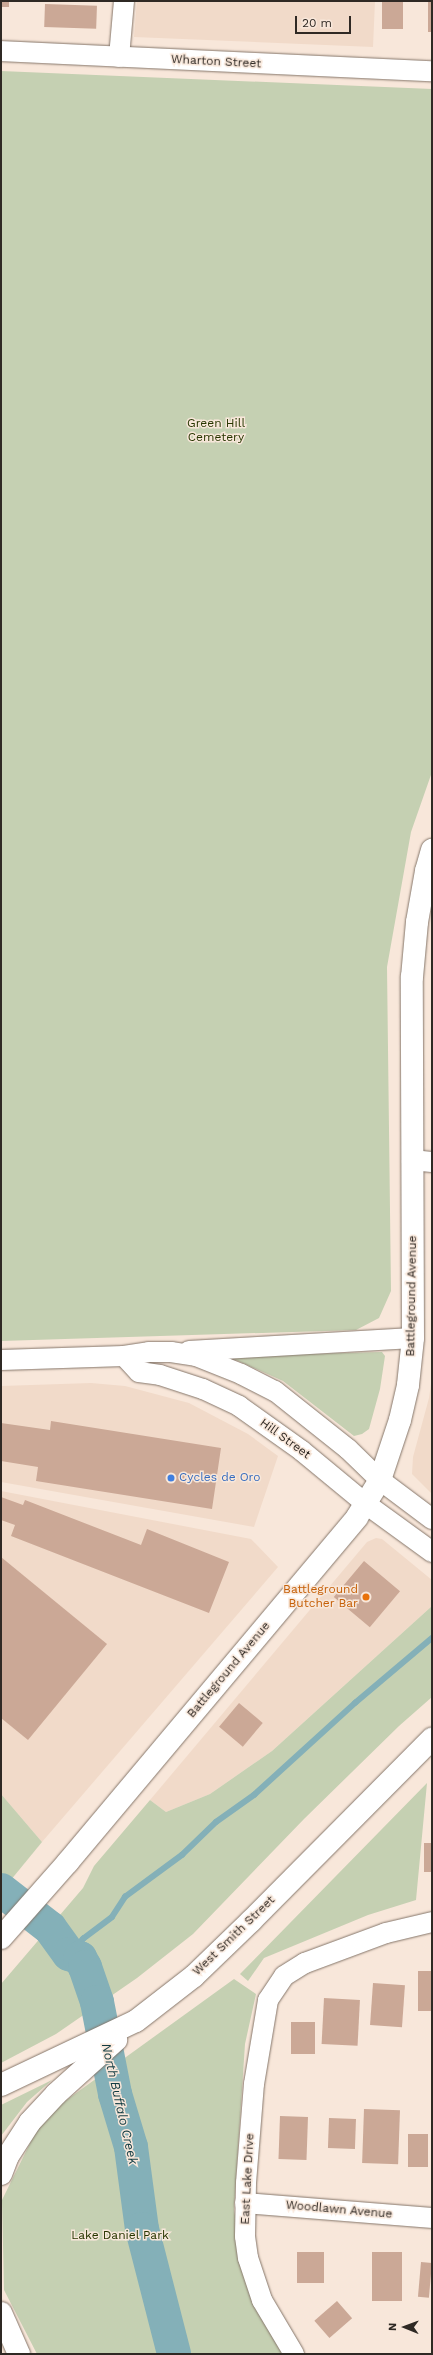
<!DOCTYPE html>
<html>
<head>
<meta charset="utf-8">
<style>
  body { margin:0 }
  #map { position:relative; width:433px; height:2355px; overflow:hidden; background:#f8e7da; font-family:"Work Sans",sans-serif }
  div>[style] { position:absolute }
  .built>* { inset:0; background:#f1dac9 }
  .green>* { inset:0; background:#c5d0b2 }
  .stream>* { height:5.5px; margin:-2.75px; padding:0 2.75px; transform-origin:2.75px; border-radius:2.75px; background:#84b0b8 }
  .river>* { height:34px; margin:-17px; padding:0 17px; transform-origin:17px; border-radius:17px; background:#84b0b8 }
  .building>* { inset:0; background:#cba896; transform-origin:0 0 }
  .roads { filter:drop-shadow(0 0 1px #85766a) drop-shadow(0 0 1px #85766a) }
  .minor>* { height:20px; margin:-10px; padding:0 10px; transform-origin:10px; border-radius:10px; background:#fff }
  .major>* { height:22px; margin:-11px; padding:0 11px; transform-origin:11px; border-radius:11px; background:#fff }
  .dots>* { width:11px; height:11px; translate:-50% -50%; box-sizing:border-box; border:2px solid #f8e7da; border-radius:50% }
  span { translate:-50% -50%; white-space:nowrap; text-align:center; line-height:1.15; -webkit-text-stroke:3px #f8e7da; paint-order:stroke }
  .street-label { font-size:12px; color:#2f2924 }
  .park-label { font-size:12px; color:#273600 }
  .shop-label { font-size:12px; color:#366cbe }
  .left { translate:0 -50%; text-align:left }
  .food-label { font-size:12px; color:#c56008 }
  .right { translate:-100% -50%; text-align:right }
  .water-label { font-size:13px; color:#123c43; font-style:italic }
  .frame { position:absolute; inset:0; border:2px solid #2f2924; pointer-events:none }
  .north { position:absolute; left:385px; top:2307px; width:40px; height:40px; -webkit-text-stroke:3px #f8e7da; paint-order:stroke; rotate:271deg; font-size:11px; font-weight:700; line-height:16px; text-align:center; color:#2f2924 }
  .north::after { content:''; display:block; margin:auto; width:14px; height:18px; background:#2f2924; clip-path:polygon(50% 0,100% 100%,50% 72%,0 100%) }
  .scale { position:absolute; left:295px; top:16px; width:56px; height:18px; box-sizing:border-box; border:2px solid #2f2924; border-top:0; padding-left:5px; font-size:12px; line-height:14px; white-space:nowrap; color:#2f2924; -webkit-text-stroke:3px #f8e7da; paint-order:stroke }
</style>
</head>
<body>
<div id="map">
  <div class="built">
    <i style="clip-path:polygon(137px 1px,375px 1px,373px 47px,134px 37px)"></i>
    <i style="clip-path:polygon(432px 1377px,432px 1494px,412px 1474px,413px 1457px,429px 1398px)"></i>
    <i style="clip-path:polygon(91px 1383px,125px 1386px,189px 1403px,248px 1434px,278px 1456px,254px 1527px,1px 1482px,1px 1386px)"></i>
    <i style="clip-path:polygon(1px 1491px,251px 1539px,278px 1567px,42px 1842px,1px 1794px)"></i>
    <i style="clip-path:polygon(376px 1538px,382px 1539px,432px 1580px,432px 1606px,272px 1751px,210px 1794px,166px 1812px,150px 1800px,367px 1542px)"></i>
  </div>
  <div class="green">
    <i style="clip-path:polygon(1px 71px,432px 89px,432px 772px,411px 832px,387px 967px,391px 1291px,379px 1318px,356px 1330px,1px 1341px)"></i>
    <i style="clip-path:polygon(382px 1352px,385px 1356px,380px 1389px,369px 1429px,362px 1434px,354px 1436px,283px 1381px,227px 1356px)"></i>
    <i style="clip-path:polygon(432px 1606px,432px 1697px,399px 1726px,304px 1819px,193px 1934px,137px 1978px,56px 2034px,1px 2063px,1px 1984px,83px 1888px,94px 1866px,150px 1800px,166px 1812px,210px 1794px,272px 1751px)"></i>
    <i style="clip-path:polygon(427px 1783px,416px 1900px,368px 1915px,264px 1958px,248px 1981px,240px 1974px)"></i>
    <i style="clip-path:polygon(1px 1794px,42px 1842px,1px 1892px)"></i>
    <i style="clip-path:polygon(234px 1979px,256px 1994px,245px 2044px,234px 2210px,241px 2251px,291px 2354px,37px 2354px,4px 2290px,2px 2200px,43px 2117px)"></i>
    <i style="clip-path:polygon(52px 2080px,27px 2102px,1px 2136px,1px 2105px)"></i>
  </div>
  <div class="stream">
    <i style="left:69px;top:1954px;width:21px;rotate:-47deg"></i>
    <i style="left:83px;top:1939px;width:36px;rotate:-37deg"></i>
    <i style="left:112px;top:1917px;width:24px;rotate:-57deg"></i>
    <i style="left:125px;top:1897px;width:71px;rotate:-36.4deg"></i>
    <i style="left:182px;top:1855px;width:47px;rotate:-44.1deg"></i>
    <i style="left:216px;top:1822px;width:47px;rotate:-35.4deg"></i>
    <i style="left:254px;top:1795px;width:137px;rotate:-42.3deg"></i>
    <i style="left:355px;top:1703px;width:101px;rotate:-40.2deg"></i>
  </div>
  <div class="river">
    <i style="left:1px;top:1890px;width:62px;rotate:37.8deg"></i>
    <i style="left:50px;top:1928px;width:32px;rotate:54deg"></i>
    <i style="left:69px;top:1954px;width:12px;rotate:20deg"></i>
    <i style="left:80px;top:1958px;width:10px;rotate:61deg"></i>
    <i style="left:85px;top:1967px;width:37px;rotate:71deg"></i>
    <i style="left:97px;top:2002px;width:94px;rotate:78.9deg"></i>
    <i style="left:115px;top:2094px;width:55px;rotate:73.2deg"></i>
    <i style="left:131px;top:2147px;width:83px;rotate:82.4deg"></i>
    <i style="left:142px;top:2229px;width:129px;rotate:75.6deg"></i>
  </div>
  <div class="building">
    <i style="left:1px;top:1px;width:8px;height:6px"></i>
    <i style="left:382px;top:1px;width:21px;height:28px"></i>
    <i style="left:428px;top:1px;width:4px;height:31px"></i>
    <i style="left:45px;top:4px;width:52px;height:23px;rotate:2deg"></i>
    <i style="clip-path:polygon(51px 1421px,221px 1448px,212px 1509px,36px 1481px,38px 1467px,1px 1461px,1px 1423px,50px 1430px)"></i>
    <i style="clip-path:polygon(1px 1497px,23px 1505px,25px 1500px,141px 1545px,147px 1529px,229px 1562px,209px 1613px,11px 1536px,15px 1525px,1px 1520px)"></i>
    <i style="clip-path:polygon(1px 1557px,107px 1644px,28px 1740px,1px 1718px)"></i>
    <i style="left:364px;top:1561px;width:47px;height:47px;rotate:40deg"></i>
    <i style="left:239px;top:1703px;width:31px;height:31px;rotate:40deg"></i>
    <i style="left:424px;top:1843px;width:8px;height:29px"></i>
    <i style="left:418px;top:1971px;width:14px;height:40px"></i>
    <i style="left:373px;top:1983px;width:32px;height:42px;rotate:4deg"></i>
    <i style="left:324px;top:1998px;width:36px;height:46px;rotate:3deg"></i>
    <i style="left:291px;top:2022px;width:24px;height:32px"></i>
    <i style="left:364px;top:2109px;width:36px;height:54px;rotate:2deg"></i>
    <i style="left:280px;top:2116px;width:28px;height:43px;rotate:2deg"></i>
    <i style="left:329px;top:2118px;width:27px;height:30px;rotate:2deg"></i>
    <i style="left:408px;top:2134px;width:20px;height:33px"></i>
    <i style="left:297px;top:2252px;width:27px;height:31px"></i>
    <i style="left:372px;top:2252px;width:30px;height:49px"></i>
    <i style="left:421px;top:2262px;width:11px;height:35px;rotate:5deg"></i>
    <i style="left:337px;top:2301px;width:23px;height:30px;rotate:49deg"></i>
  </div>
  <div class="roads">
    <div class="minor">
      <i style="left:1px;top:51px;width:431px;rotate:2.7deg"></i>
      <i style="left:119px;top:57px;width:56px;rotate:-84.9deg"></i>
      <i style="left:412px;top:1160px;width:20px;rotate:6deg"></i>
      <i style="left:189px;top:1351px;width:224px;rotate:-3.3deg"></i>
      <i style="left:124px;top:1356px;width:22px;rotate:47deg"></i>
      <i style="left:139px;top:1372px;width:21px;rotate:8deg"></i>
      <i style="left:160px;top:1375px;width:45px;rotate:18deg"></i>
      <i style="left:203px;top:1389px;width:40px;rotate:25deg"></i>
      <i style="left:239px;top:1406px;width:77px;rotate:35.5deg"></i>
      <i style="left:302px;top:1451px;width:83px;rotate:39.6deg"></i>
      <i style="left:366px;top:1504px;width:82px;rotate:36deg"></i>
      <i style="left:1px;top:1360px;width:123px;rotate:-1.9deg"></i>
      <i style="left:124px;top:1356px;width:25px;rotate:-9deg"></i>
      <i style="left:149px;top:1352px;width:22px"></i>
      <i style="left:171px;top:1352px;width:25px;rotate:9deg"></i>
      <i style="left:196px;top:1356px;width:48px;rotate:21.8deg"></i>
      <i style="left:241px;top:1374px;width:38px;rotate:27deg"></i>
      <i style="left:275px;top:1391px;width:93px;rotate:38.5deg"></i>
      <i style="left:348px;top:1449px;width:45px;rotate:44.1deg"></i>
      <i style="left:380px;top:1480px;width:65px;rotate:36.9deg"></i>
      <i style="left:245px;top:2203px;width:188px;rotate:4.6deg"></i>
      <i style="left:294px;top:2354px;width:63px;rotate:-120.7deg"></i>
      <i style="left:262px;top:2300px;width:44px;rotate:-108.4deg"></i>
      <i style="left:248px;top:2258px;width:22px;rotate:-98deg"></i>
      <i style="left:245px;top:2236px;width:53px;rotate:-88.9deg"></i>
      <i style="left:246px;top:2183px;width:99px;rotate:-85.4deg"></i>
      <i style="left:254px;top:2084px;width:85px;rotate:-80.5deg"></i>
      <i style="left:268px;top:2000px;width:29px;rotate:-56deg"></i>
      <i style="left:284px;top:1976px;width:25px;rotate:-32deg"></i>
      <i style="left:305px;top:1963px;width:86px;rotate:-20.3deg"></i>
      <i style="left:386px;top:1933px;width:47px;rotate:-13.4deg"></i>
    </div>
    <div class="major">
      <i style="left:1px;top:1938px;width:101px;rotate:-48.6deg"></i>
      <i style="left:68px;top:1862px;width:450px;rotate:-50deg"></i>
      <i style="left:357px;top:1517px;width:44px;rotate:-58.1deg"></i>
      <i style="left:380px;top:1480px;width:63px;rotate:-71.6deg"></i>
      <i style="left:400px;top:1420px;width:36px;rotate:-77deg"></i>
      <i style="left:408px;top:1385px;width:47px;rotate:-83.9deg"></i>
      <i style="left:413px;top:1338px;width:361px;rotate:-90.2deg"></i>
      <i style="left:412px;top:977px;width:55px;rotate:-84.8deg"></i>
      <i style="left:417px;top:922px;width:52px;rotate:-80deg"></i>
      <i style="left:426px;top:871px;width:22px;rotate:-74deg"></i>
      <i style="left:1px;top:2085px;width:149px;rotate:-25.4deg"></i>
      <i style="left:136px;top:2021px;width:73px;rotate:-37.8deg"></i>
      <i style="left:194px;top:1976px;width:79px;rotate:-44deg"></i>
      <i style="left:251px;top:1921px;width:257px;rotate:-45.2deg"></i>
      <i style="left:1px;top:2174px;width:19px;rotate:-69deg"></i>
      <i style="left:8px;top:2156px;width:40px;rotate:-57.1deg"></i>
      <i style="left:30px;top:2122px;width:38px;rotate:-47deg"></i>
      <i style="left:56px;top:2094px;width:81px;rotate:-42deg"></i>
      <i style="left:1px;top:2313px;width:45px;rotate:66.3deg"></i>
    </div>
  </div>
  <div class="dots">
    <i style="left:171px;top:1478px;background:#3f7fe0"></i>
    <i style="left:366px;top:1597px;background:#e8710a"></i>
  </div>
  <div class="street-label">
    <span style="left:216px;top:62px;rotate:3deg">Wharton Street</span>
    <span style="left:412px;top:1296px;rotate:-89deg">Battleground Avenue</span>
    <span style="left:285px;top:1439px;rotate:36deg">Hill Street</span>
    <span style="left:229px;top:1670px;rotate:-50deg">Battleground Avenue</span>
    <span style="left:234px;top:1936px;rotate:-44deg">West Smith Street</span>
    <span style="left:248px;top:2179px;rotate:-87deg">East Lake Drive</span>
    <span style="left:339px;top:2210px;rotate:5deg">Woodlawn Avenue</span>
  </div>
  <div class="park-label">
    <span style="left:216px;top:431px">Green Hill<br>Cemetery</span>
    <span style="left:120px;top:2236px">Lake Daniel Park</span>
  </div>
  <div class="shop-label">
    <span class="left" style="left:179px;top:1478px">Cycles de Oro</span>
  </div>
  <div class="food-label">
    <span class="right" style="left:358px;top:1597px">Battleground<br>Butcher Bar</span>
  </div>
  <div class="water-label">
    <span style="left:119px;top:2104px;rotate:77deg">North Buffalo Creek</span>
  </div>
  <div class="frame"></div>
  <div class="north">N</div>
  <div class="scale">20 m</div>
</div>
</body>
</html>
